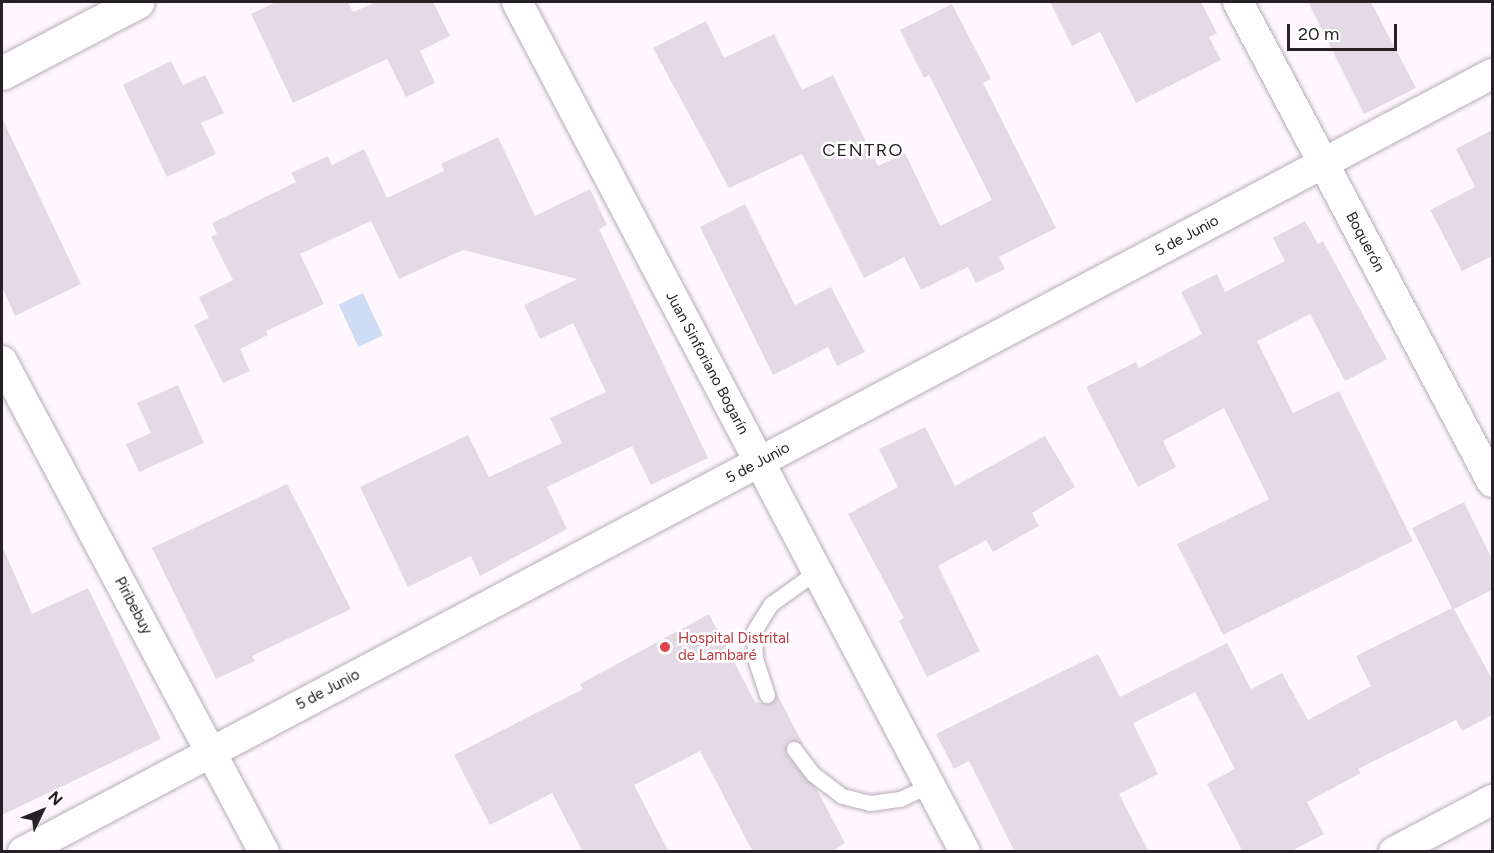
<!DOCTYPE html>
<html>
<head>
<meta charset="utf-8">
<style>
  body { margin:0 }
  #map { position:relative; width:1494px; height:853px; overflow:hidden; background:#fef8fe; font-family:Figtree,sans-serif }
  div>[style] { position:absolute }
  .water>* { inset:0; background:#cfdcf5; transform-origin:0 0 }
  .building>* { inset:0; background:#e4dae5 }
  .roads { filter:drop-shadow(0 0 2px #b6acb6) drop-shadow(0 0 2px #b6acb6) }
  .service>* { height:15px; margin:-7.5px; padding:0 7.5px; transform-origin:7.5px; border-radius:7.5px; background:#fff }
  .minor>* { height:30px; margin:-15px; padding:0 15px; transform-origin:15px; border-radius:15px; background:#fff }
  .tertiary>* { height:33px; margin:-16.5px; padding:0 16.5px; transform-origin:16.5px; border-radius:16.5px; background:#fff }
  .dots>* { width:16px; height:16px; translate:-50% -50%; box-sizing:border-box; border:3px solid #fff; border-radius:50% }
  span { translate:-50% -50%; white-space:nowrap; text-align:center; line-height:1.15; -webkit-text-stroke:5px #fff; paint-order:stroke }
  .street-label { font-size:15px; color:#252125 }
  .health-label { font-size:15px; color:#be3a42 }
  .left { translate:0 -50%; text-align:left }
  .quarter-label { font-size:18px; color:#252125; letter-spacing:1.5px }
  .frame { position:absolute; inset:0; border:3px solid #252125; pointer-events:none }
  .north { position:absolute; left:12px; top:781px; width:60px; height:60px; -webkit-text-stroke:4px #fff; paint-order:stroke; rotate:47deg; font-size:16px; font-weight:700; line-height:24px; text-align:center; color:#252125 }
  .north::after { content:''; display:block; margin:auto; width:21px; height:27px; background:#252125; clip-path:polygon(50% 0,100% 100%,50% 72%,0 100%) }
  .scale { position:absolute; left:1287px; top:24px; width:110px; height:27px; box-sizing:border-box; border:3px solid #252125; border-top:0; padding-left:8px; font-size:18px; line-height:21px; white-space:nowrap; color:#252125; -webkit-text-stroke:4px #fff; paint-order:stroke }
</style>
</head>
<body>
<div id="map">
  <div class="water">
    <i style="left:363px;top:293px;width:47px;height:27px;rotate:65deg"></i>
  </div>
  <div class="building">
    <i style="clip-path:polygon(276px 2px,348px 2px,353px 12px,376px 2px,433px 2px,450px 36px,420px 51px,435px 83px,406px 97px,387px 59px,293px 103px,251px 14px)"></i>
    <i style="clip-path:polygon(1050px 2px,1201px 2px,1217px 33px,1209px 37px,1221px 60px,1136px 103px,1100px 32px,1072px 46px)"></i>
    <i style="clip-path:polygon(1308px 2px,1371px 2px,1416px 88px,1364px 114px)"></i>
    <i style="clip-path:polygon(952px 4px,991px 79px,983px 83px,1056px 228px,999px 257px,1005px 269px,976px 283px,968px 267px,921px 290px,904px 257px,864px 278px,802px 154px,729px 188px,653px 48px,706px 21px,724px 58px,774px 34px,802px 90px,833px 75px,878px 166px,905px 153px,940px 226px,992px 200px,929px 75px,924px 78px,900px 30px)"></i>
    <i style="clip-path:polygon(171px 61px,183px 85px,205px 75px,224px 113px,201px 123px,216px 154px,167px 177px,123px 85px)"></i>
    <i style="clip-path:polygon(2px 118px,81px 284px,15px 316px,2px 287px)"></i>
    <i style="clip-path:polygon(1492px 130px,1492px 256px,1462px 271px,1430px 210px,1475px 187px,1456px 149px)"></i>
    <i style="clip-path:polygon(498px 137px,535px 216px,590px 189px,607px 225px,599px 229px,708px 458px,651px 485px,632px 446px,547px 487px,567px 529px,480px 576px,471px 556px,408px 587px,360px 487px,468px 435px,489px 477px,562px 443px,550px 418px,606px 392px,573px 323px,540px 339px,524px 305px,577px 279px,463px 250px,399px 279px,371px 221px,300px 254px,324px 304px,266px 331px,268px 335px,240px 349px,250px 371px,223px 383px,194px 325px,209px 318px,199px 297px,233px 280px,211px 237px,217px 234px,212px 223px,296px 182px,291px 173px,328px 156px,332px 165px,364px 149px,387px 198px,444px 171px,441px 164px)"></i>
    <i style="clip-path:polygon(745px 204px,795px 305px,831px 287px,865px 352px,837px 366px,828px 347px,773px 375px,700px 227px)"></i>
    <i style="clip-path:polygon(1305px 221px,1318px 244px,1323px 241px,1387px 359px,1345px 381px,1310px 314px,1257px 341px,1293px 413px,1339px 391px,1413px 541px,1223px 635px,1177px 544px,1269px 499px,1224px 408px,1163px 441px,1176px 467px,1138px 487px,1086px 387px,1136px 362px,1139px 368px,1202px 334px,1181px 292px,1217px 274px,1225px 292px,1285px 261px,1273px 238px)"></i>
    <i style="clip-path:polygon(178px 385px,204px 443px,139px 472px,126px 444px,151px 433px,137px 403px)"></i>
    <i style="clip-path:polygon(925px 427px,955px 486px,1045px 436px,1075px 487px,1032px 513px,1039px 526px,993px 552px,986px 540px,938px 566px,980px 651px,927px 677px,899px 621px,904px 618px,848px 514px,898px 487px,879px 449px)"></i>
    <i style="clip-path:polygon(287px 484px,351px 609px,252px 656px,255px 661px,216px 679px,152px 548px)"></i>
    <i style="clip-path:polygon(1464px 502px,1492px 559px,1492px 590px,1454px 609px,1492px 679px,1492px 715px,1462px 731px,1456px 720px,1358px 769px,1361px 773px,1307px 802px,1324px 834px,1290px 852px,1243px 852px,1207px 784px,1235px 769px,1195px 692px,1133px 723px,1158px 774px,1119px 794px,1149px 852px,1015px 852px,969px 761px,954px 769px,936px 734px,1098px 654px,1120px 697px,1227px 643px,1251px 689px,1282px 673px,1308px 720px,1371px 686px,1356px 656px,1452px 608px,1412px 528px)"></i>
    <i style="clip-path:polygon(2px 546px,32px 614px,88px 588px,161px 739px,2px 815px)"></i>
    <i style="clip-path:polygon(709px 614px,755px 702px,771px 704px,776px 692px,803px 744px,789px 741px,786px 754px,817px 790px,845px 843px,831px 852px,753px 852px,700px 751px,634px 785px,669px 852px,583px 852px,552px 793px,490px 825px,454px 755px,583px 689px,580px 684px)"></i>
  </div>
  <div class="roads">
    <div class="service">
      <i style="left:767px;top:695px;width:38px;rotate:-108deg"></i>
      <i style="left:755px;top:659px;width:28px;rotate:-92deg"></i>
      <i style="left:754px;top:631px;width:32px;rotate:-58deg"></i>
      <i style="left:771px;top:604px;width:57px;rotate:-35.7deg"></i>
      <i style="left:794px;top:749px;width:31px;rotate:53deg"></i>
      <i style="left:813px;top:774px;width:36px;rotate:37deg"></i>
      <i style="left:842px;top:796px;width:29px;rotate:14deg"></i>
      <i style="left:870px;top:803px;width:30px;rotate:-8deg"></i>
      <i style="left:900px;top:799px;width:33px;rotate:-25deg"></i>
    </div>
    <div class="minor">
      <i style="left:517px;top:2px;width:961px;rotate:62.21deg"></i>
      <i style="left:1238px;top:2px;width:543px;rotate:62.11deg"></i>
      <i style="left:2px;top:361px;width:557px;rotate:61.92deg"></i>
      <i style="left:23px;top:852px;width:1662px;rotate:-27.91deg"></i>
      <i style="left:1394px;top:852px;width:111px;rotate:-28deg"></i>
    </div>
    <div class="tertiary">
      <i style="left:2px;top:73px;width:153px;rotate:-27.7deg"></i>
    </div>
  </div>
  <div class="dots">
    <i style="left:665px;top:647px;background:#e0444e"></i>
  </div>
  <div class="street-label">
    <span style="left:1187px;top:236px;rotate:-28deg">5 de Junio</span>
    <span style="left:1365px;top:242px;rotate:62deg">Boquerón</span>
    <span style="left:707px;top:363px;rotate:62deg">Juan Sinforiano Bogarín</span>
    <span style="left:758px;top:463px;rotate:-28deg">5 de Junio</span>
    <span style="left:133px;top:606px;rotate:62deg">Piribebuy</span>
    <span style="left:328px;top:690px;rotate:-28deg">5 de Junio</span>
  </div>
  <div class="health-label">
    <span class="left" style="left:678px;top:647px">Hospital Distrital<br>de Lambaré</span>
  </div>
  <div class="quarter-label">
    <span style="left:863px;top:150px">CENTRO</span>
  </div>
  <div class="frame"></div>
  <div class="north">N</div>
  <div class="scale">20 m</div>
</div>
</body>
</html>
